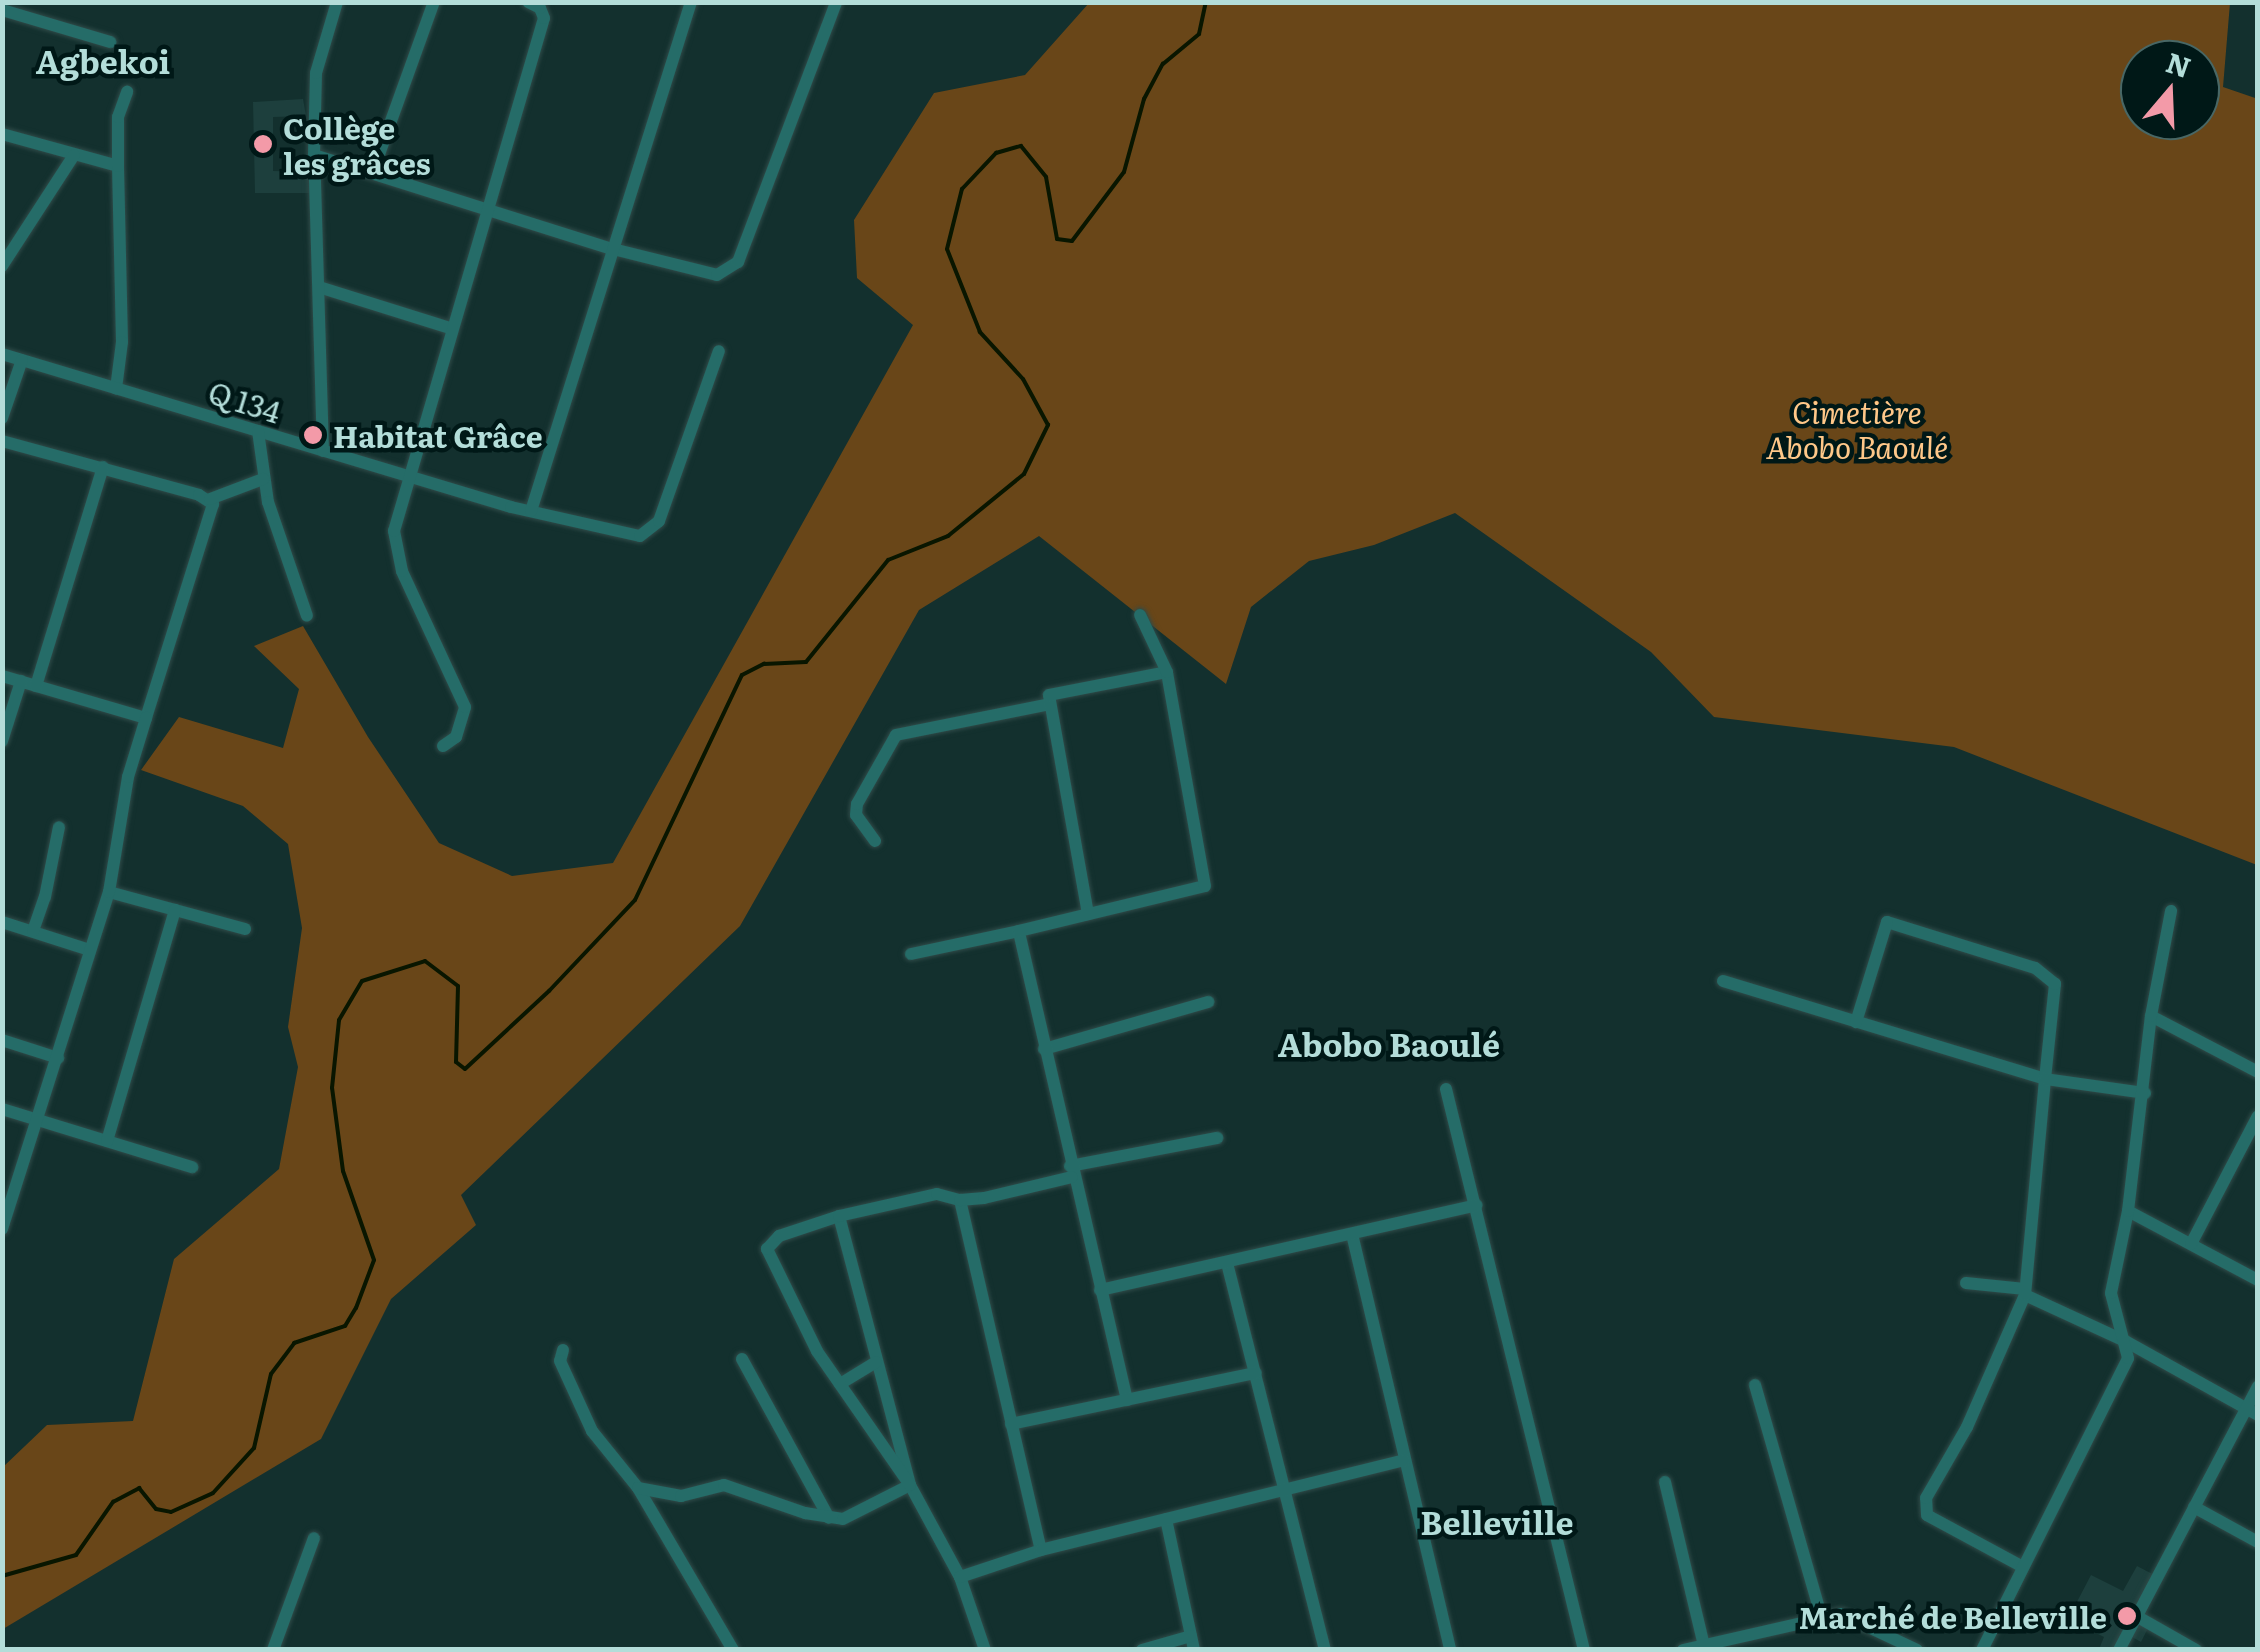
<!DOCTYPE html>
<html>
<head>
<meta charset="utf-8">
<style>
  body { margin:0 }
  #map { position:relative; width:2260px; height:1652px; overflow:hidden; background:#13302e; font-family:Literata,serif }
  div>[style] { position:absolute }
  .built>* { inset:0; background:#1d3f3d }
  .green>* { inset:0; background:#694618 }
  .stream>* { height:4px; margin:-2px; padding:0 2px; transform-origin:2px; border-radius:2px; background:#091600 }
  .roads { filter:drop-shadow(0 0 2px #2f4b49) drop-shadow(0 0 2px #2f4b49) }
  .minor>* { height:12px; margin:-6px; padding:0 6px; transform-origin:6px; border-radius:6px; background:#256c68 }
  .dots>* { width:28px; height:28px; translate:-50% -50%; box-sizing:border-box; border:5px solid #001817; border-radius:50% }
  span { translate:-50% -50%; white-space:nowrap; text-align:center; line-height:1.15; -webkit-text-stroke:9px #001817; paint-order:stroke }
  .poi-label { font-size:30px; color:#b3ddd9; font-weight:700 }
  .left { translate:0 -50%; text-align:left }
  .right { translate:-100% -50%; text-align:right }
  .street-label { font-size:30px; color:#b3ddd9 }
  .park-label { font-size:30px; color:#ffc889; font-style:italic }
  .neighbourhood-label { font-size:32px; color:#b3ddd9; font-weight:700 }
  .frame { position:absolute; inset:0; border:5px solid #b3ddd9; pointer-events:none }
  .north { position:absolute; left:2120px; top:40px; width:100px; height:100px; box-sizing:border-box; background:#001817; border:2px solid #486765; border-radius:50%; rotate:19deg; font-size:28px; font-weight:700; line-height:40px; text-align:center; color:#b3ddd9 }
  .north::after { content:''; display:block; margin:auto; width:35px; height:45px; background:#f39aa8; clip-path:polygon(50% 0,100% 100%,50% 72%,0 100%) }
</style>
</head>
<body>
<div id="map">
  <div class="built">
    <i style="clip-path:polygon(303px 99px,306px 116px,273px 117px,273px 171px,310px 172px,311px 193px,255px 193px,253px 102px)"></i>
    <i style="clip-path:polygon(2137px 1566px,2162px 1579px,2139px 1623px,2148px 1628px,2141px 1642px,2132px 1637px,2126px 1649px,2099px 1649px,2104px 1637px,2068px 1619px,2091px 1575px,2123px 1591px)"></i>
  </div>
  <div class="green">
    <i style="clip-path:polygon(evenodd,1089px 3px,2230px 3px,2223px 87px,2258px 99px,2257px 865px,1954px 747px,1714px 717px,1651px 652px,1455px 513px,1374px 545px,1309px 561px,1251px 607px,1226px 684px,1039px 536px,919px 610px,740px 926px,461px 1195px,476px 1225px,391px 1299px,321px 1439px,3px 1629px,3px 1467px,47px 1425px,133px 1421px,174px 1259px,279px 1169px,298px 1067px,288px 1027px,302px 928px,288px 844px,243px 806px,141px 770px,179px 717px,283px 748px,299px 689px,254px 646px,303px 626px,368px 737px,439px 843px,512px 876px,613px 863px,913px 325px,857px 278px,854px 220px,934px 93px,1025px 75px,1089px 3px,2140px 60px,2200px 60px,2200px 120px,2140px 120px,2140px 60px)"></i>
  </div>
  <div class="stream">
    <i style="left:2px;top:1576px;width:77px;rotate:-15.8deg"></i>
    <i style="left:76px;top:1555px;width:65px;rotate:-55.1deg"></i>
    <i style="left:113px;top:1502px;width:30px;rotate:-28deg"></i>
    <i style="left:139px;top:1488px;width:27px;rotate:51deg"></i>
    <i style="left:156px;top:1509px;width:15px;rotate:11deg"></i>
    <i style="left:171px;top:1512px;width:46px;rotate:-24.3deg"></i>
    <i style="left:213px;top:1493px;width:61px;rotate:-47.7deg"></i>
    <i style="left:254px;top:1448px;width:76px;rotate:-77.1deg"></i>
    <i style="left:271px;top:1374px;width:39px;rotate:-53deg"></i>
    <i style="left:294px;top:1343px;width:54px;rotate:-18.4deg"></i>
    <i style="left:345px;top:1326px;width:21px;rotate:-59deg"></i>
    <i style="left:356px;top:1308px;width:51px;rotate:-69.4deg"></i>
    <i style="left:374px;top:1260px;width:94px;rotate:-109.2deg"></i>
    <i style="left:343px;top:1171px;width:84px;rotate:-97.5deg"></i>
    <i style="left:332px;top:1088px;width:68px;rotate:-84.1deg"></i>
    <i style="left:339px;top:1020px;width:45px;rotate:-59.5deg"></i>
    <i style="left:362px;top:981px;width:66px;rotate:-17.6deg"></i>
    <i style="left:425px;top:961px;width:41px;rotate:37.1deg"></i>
    <i style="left:458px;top:986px;width:76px;rotate:91.5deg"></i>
    <i style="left:456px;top:1062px;width:11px;rotate:38deg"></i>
    <i style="left:465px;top:1069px;width:115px;rotate:-42.9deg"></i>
    <i style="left:549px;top:991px;width:125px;rotate:-46.6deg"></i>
    <i style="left:635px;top:900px;width:249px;rotate:-64.6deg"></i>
    <i style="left:742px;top:675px;width:25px;rotate:-27deg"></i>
    <i style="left:764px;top:664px;width:42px;rotate:-2.7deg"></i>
    <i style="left:806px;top:662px;width:131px;rotate:-51.2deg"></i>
    <i style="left:888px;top:560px;width:65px;rotate:-21.8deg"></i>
    <i style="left:948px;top:536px;width:98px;rotate:-39.2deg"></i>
    <i style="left:1024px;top:474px;width:55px;rotate:-63.9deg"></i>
    <i style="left:1048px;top:425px;width:52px;rotate:-118.5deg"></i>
    <i style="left:1023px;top:379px;width:64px;rotate:-132.5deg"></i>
    <i style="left:980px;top:332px;width:89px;rotate:-111.7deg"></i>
    <i style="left:947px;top:249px;width:62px;rotate:-76deg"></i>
    <i style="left:962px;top:189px;width:50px;rotate:-46.6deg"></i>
    <i style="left:996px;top:153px;width:26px;rotate:-16deg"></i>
    <i style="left:1021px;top:146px;width:40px;rotate:51deg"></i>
    <i style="left:1046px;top:177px;width:63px;rotate:79.9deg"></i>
    <i style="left:1057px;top:239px;width:15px;rotate:8deg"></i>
    <i style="left:1072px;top:241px;width:86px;rotate:-53deg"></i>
    <i style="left:1124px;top:172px;width:76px;rotate:-74.7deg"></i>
    <i style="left:1144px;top:99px;width:40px;rotate:-62deg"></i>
    <i style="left:1163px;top:64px;width:47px;rotate:-39.8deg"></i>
    <i style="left:1199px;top:34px;width:33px;rotate:-78deg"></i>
  </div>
  <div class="roads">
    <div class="minor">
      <i style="left:2px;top:10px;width:113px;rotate:16.5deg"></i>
      <i style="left:2px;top:134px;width:120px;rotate:15.4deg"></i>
      <i style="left:118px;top:166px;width:176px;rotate:88.7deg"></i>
      <i style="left:122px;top:342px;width:47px;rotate:97.3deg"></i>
      <i style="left:314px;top:155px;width:313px;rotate:17.5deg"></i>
      <i style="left:613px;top:249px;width:107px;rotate:14deg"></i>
      <i style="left:717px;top:275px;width:25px;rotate:-32deg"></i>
      <i style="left:738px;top:262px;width:278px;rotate:-69.3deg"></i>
      <i style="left:118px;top:166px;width:49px;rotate:-90deg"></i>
      <i style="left:118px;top:117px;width:27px;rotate:-70deg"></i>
      <i style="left:373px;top:171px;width:180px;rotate:-70.2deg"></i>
      <i style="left:2px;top:266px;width:132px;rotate:-57deg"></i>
      <i style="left:319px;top:287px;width:137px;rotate:17.4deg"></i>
      <i style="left:2px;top:354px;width:531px;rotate:16.73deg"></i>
      <i style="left:511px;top:507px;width:132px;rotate:12.7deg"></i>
      <i style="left:640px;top:536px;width:24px;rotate:-38deg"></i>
      <i style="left:659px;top:521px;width:180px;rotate:-70.6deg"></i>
      <i style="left:2px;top:418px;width:61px;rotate:-71deg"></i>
      <i style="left:258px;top:431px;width:72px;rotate:82deg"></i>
      <i style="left:268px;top:502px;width:120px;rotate:71.1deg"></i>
      <i style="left:2px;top:441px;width:204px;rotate:15.3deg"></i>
      <i style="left:199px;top:495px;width:17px;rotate:33deg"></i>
      <i style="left:213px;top:504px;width:224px;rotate:107.4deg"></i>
      <i style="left:146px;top:718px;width:150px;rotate:-163.7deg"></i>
      <i style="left:323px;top:451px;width:296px;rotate:-91.7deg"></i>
      <i style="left:314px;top:155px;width:82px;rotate:-88.6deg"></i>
      <i style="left:316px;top:73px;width:74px;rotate:-73.5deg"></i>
      <i style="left:210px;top:499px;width:57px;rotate:-20.7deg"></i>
      <i style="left:531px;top:511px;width:534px;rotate:-72.55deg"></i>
      <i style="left:36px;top:686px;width:229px;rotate:-73deg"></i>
      <i style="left:2px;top:741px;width:63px;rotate:-72.4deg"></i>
      <i style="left:443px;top:746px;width:16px;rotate:-35deg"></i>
      <i style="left:456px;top:737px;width:31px;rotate:-73deg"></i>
      <i style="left:465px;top:707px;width:150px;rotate:-114.9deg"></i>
      <i style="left:402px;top:571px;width:41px;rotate:-101.3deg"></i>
      <i style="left:394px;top:531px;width:534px;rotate:-73.7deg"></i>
      <i style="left:544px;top:18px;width:11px;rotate:-112deg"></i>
      <i style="left:540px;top:8px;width:13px;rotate:-153deg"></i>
      <i style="left:875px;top:841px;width:32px;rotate:-126deg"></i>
      <i style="left:856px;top:815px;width:11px;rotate:-85deg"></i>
      <i style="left:857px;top:804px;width:79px;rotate:-60.5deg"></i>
      <i style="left:896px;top:735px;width:157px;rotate:-11.4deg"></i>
      <i style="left:109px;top:892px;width:141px;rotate:15.2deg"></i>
      <i style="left:1088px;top:914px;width:222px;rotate:-100.1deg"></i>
      <i style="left:1049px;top:695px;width:120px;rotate:-11deg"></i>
      <i style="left:2px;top:922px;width:92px;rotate:17.7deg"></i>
      <i style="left:33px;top:931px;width:36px;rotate:-71deg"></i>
      <i style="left:45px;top:897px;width:71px;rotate:-78.7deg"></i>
      <i style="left:911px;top:954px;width:110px;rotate:-12deg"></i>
      <i style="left:1723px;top:981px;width:337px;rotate:16.9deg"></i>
      <i style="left:2045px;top:1079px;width:96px;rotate:-84deg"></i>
      <i style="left:2055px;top:984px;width:26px;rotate:-141deg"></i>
      <i style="left:2035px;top:968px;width:155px;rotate:-162.7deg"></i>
      <i style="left:1887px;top:922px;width:105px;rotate:107.2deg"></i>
      <i style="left:2151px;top:1016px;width:121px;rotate:27.6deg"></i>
      <i style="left:2px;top:1040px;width:59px;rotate:17.8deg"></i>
      <i style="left:1044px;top:1049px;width:171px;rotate:-16deg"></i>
      <i style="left:1446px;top:1089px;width:578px;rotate:76.18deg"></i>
      <i style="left:2px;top:1109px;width:199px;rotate:17deg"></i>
      <i style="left:107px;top:1141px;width:241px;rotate:-73.6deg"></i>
      <i style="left:1070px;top:1166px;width:150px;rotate:-10.8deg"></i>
      <i style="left:960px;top:1200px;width:359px;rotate:77deg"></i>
      <i style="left:2128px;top:1211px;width:147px;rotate:28deg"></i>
      <i style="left:839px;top:1216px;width:278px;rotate:75.2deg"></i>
      <i style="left:910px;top:1485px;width:105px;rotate:61.5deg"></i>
      <i style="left:960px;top:1577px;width:77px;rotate:71.1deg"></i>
      <i style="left:2px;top:1229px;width:354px;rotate:-72.4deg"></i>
      <i style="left:109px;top:892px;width:117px;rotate:-80.6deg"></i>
      <i style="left:128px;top:777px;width:62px;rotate:-73deg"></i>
      <i style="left:1352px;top:1234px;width:427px;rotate:76.7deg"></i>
      <i style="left:2191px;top:1244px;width:144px;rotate:-62.4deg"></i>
      <i style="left:1227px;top:1263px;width:399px;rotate:75.8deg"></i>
      <i style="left:1966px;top:1283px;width:59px;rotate:5.8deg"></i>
      <i style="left:1100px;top:1290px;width:386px;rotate:-12.7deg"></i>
      <i style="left:2025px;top:1295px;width:110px;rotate:24.7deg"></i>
      <i style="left:2125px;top:1341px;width:152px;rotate:29.1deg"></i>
      <i style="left:563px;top:1350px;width:11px;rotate:105deg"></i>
      <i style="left:560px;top:1361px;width:77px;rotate:65.4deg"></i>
      <i style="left:592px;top:1431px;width:73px;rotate:51.1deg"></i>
      <i style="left:638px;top:1488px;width:188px;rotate:59.6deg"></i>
      <i style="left:742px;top:1359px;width:181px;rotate:61.3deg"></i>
      <i style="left:840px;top:1384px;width:42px;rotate:-31.4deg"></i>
      <i style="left:1755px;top:1385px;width:239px;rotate:74deg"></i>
      <i style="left:1127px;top:1400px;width:481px;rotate:-103deg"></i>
      <i style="left:1019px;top:931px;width:191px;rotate:-13.6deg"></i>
      <i style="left:1205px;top:886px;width:217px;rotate:-100.1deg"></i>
      <i style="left:1167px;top:672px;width:63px;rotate:-115.3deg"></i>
      <i style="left:1011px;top:1424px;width:250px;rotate:-11.8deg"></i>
      <i style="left:1665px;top:1482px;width:173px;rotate:76.6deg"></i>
      <i style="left:638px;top:1488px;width:44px;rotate:10.5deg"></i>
      <i style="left:681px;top:1496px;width:44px;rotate:-14.3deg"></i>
      <i style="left:724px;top:1485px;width:86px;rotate:19.1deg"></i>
      <i style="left:805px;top:1513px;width:38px;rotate:9deg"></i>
      <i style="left:843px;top:1519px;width:75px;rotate:-26.9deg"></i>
      <i style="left:910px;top:1485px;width:163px;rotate:-124.8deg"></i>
      <i style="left:817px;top:1351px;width:114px;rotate:-116.1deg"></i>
      <i style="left:767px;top:1249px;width:18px;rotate:-47deg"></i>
      <i style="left:779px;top:1236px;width:63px;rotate:-18.4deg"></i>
      <i style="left:839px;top:1216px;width:100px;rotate:-12.7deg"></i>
      <i style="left:937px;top:1194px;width:24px;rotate:15deg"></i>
      <i style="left:960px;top:1200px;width:24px;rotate:-5deg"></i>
      <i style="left:984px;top:1198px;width:90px;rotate:-13.4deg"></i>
      <i style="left:2194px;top:1507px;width:73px;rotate:28.7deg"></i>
      <i style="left:1166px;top:1519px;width:134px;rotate:77.9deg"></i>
      <i style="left:2023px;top:1567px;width:109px;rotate:-151.6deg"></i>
      <i style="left:1927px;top:1515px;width:17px;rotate:-93deg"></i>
      <i style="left:1926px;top:1498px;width:82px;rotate:-60deg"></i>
      <i style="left:1967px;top:1427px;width:144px;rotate:-66.3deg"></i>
      <i style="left:2025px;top:1295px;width:217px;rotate:-84.7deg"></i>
      <i style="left:2045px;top:1079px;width:101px;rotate:8deg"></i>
      <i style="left:960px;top:1577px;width:85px;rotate:-18.4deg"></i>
      <i style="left:1041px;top:1550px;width:374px;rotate:-13.9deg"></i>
      <i style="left:2136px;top:1616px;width:69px;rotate:29.5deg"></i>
      <i style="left:273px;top:1650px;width:119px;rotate:-69.9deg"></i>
      <i style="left:1142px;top:1650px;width:51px;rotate:-15.9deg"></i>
      <i style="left:1683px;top:1650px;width:162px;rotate:-12.8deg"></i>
      <i style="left:1841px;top:1614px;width:84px;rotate:25.3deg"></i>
      <i style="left:1982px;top:1650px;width:326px;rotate:-63.4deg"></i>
      <i style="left:2128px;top:1358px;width:67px;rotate:-104.7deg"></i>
      <i style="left:2111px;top:1293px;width:84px;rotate:-78.3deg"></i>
      <i style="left:2128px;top:1211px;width:196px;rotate:-83.3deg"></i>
      <i style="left:2151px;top:1016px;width:107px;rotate:-79.2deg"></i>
      <i style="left:2119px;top:1650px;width:298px;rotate:-62.2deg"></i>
    </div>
  </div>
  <div class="dots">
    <i style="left:263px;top:144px;background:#f39aa8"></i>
    <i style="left:313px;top:435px;background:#f39aa8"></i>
    <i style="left:2127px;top:1616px;background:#f39aa8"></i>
  </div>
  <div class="poi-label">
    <span class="left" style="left:283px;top:144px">Collège<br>les grâces</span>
    <span class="left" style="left:333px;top:435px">Habitat Grâce</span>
    <span class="right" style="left:2107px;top:1616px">Marché de Belleville</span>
  </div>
  <div class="street-label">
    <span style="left:245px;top:401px;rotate:17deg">Q 134</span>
  </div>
  <div class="park-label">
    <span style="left:1857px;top:428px">Cimetière<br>Abobo Baoulé</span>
  </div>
  <div class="neighbourhood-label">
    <span style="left:103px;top:60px">Agbekoi</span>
    <span style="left:1389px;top:1043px">Abobo Baoulé</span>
    <span style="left:1497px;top:1521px">Belleville</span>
  </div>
  <div class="frame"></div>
  <div class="north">N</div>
</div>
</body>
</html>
